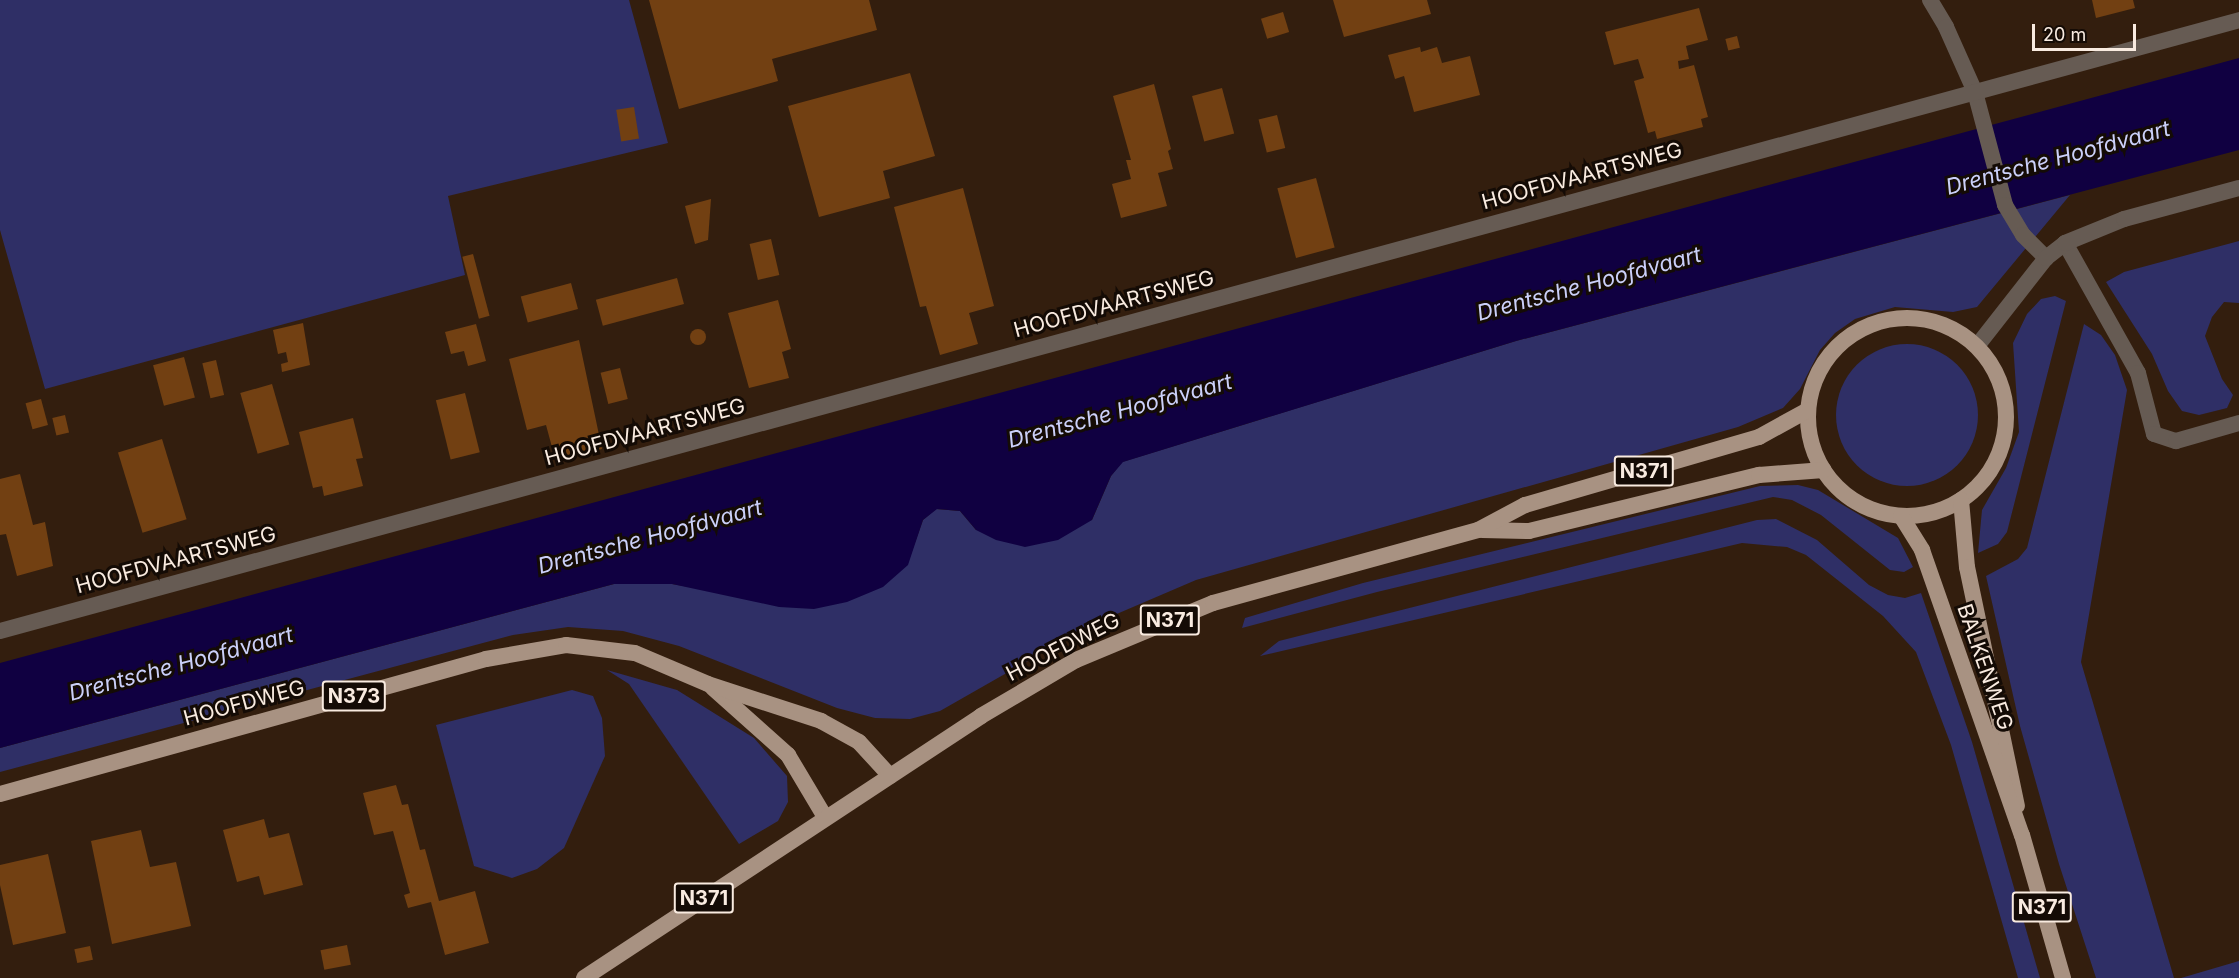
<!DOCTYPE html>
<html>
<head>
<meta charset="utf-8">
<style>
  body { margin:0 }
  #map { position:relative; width:2239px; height:978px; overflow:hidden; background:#331e0e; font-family:Inter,sans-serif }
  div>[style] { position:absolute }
  .green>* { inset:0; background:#2f2f66 }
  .round { border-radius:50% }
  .water>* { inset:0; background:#100041 }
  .building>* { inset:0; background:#724012; transform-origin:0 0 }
  .service>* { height:16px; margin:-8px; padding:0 8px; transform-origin:8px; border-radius:8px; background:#665b53 }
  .minor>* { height:16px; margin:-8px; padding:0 8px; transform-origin:8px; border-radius:8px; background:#665b53 }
  .primary>* { height:16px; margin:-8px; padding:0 8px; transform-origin:8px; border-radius:8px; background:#a89282 }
  .primary>.ring { margin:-8px; padding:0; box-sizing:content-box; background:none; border:16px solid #a89282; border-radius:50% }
  span { translate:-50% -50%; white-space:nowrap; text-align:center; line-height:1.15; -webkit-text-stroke:6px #140b05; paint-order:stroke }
  .shield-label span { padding:2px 4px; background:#140b05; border:2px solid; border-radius:4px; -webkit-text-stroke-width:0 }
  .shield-label { font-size:20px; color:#f9ebe0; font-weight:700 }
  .street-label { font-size:21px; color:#f9ebe0 }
  .water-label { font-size:22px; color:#cbd0f9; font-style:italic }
  .scale { position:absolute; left:2032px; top:24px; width:104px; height:27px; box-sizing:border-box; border:3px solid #f9ebe0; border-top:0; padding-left:8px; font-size:18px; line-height:21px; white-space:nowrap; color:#f9ebe0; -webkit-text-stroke:4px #140b05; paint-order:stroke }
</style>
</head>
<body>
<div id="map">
  <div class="green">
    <i style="clip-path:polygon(0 0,629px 0,668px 143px,448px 196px,465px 275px,45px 389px,0 230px)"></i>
    <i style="clip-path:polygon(2070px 195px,1977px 307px,1953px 312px,1895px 307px,1855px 319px,1835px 333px,1820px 350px,1800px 389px,1783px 408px,1738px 427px,1196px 580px,1091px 625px,940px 711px,910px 719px,875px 718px,837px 708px,679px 646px,623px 631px,568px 627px,513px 635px,0 772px,0 748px,614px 584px,672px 584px,724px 593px,907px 565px,923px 520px,936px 509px,960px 511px,976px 530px,1092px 520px,1111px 476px,1122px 462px,1516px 341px)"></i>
    <i style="clip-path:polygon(2239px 241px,2239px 303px,2224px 302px,2212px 317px,2205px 336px,2222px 379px,2233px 395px,2227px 408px,2199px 415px,2182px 411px,2168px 391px,2152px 354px,2106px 282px,2124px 272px)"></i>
    <i style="clip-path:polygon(2055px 296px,2066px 301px,2007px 532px,1998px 544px,1978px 553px,1982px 510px,2006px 468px,2019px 432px,2013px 343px,2027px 314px,2041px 299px)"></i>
    <i style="clip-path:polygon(2084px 324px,2101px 335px,2115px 355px,2127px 390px,2081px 662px,2174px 978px,2096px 978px,2059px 864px,2020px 726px,1986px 576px,2018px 559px,2027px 548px)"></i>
    <i class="round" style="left:1836px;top:344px;width:142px;height:142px"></i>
    <i style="clip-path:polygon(1798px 485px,1818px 490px,1898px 538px,1913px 567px,1904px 572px,1890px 570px,1821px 515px,1792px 500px,1773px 497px,1377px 592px,1242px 628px,1245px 618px,1363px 583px,1760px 486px)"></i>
    <i style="clip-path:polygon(1776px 519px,1817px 540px,1869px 585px,1888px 595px,1905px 598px,1921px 593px,1972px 742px,2040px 978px,2018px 978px,1951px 745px,1916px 652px,1883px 616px,1806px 555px,1787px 547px,1742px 543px,1260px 656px,1279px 641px,1757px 520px)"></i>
    <i style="clip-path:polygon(607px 670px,677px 690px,754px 738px,787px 776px,788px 802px,778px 821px,739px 844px,629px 684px)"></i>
    <i style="clip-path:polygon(572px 690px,593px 696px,602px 718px,605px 756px,564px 848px,537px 869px,512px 878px,474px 866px,436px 725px)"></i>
    <i style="clip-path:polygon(2239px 961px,2239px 978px,2181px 978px)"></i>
  </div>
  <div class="water">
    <i style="clip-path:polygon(2239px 58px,2239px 150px,1516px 341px,1123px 462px,1111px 476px,1092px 520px,1058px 540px,1025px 547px,996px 540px,976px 530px,960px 511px,937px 509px,923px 520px,908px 565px,883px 587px,847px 602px,814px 609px,779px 607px,672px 584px,614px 584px,0 748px,0 663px)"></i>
  </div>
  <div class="building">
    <i style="clip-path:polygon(649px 0,869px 0,877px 30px,772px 59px,778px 81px,679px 109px)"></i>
    <i style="clip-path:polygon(1333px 0,1427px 0,1431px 14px,1344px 37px)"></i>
    <i style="clip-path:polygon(2092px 0,2133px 0,2135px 8px,2096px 18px)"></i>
    <i style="clip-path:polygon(1699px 8px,1708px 40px,1686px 46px,1689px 59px,1678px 61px,1679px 69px,1694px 65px,1708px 117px,1701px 119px,1703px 127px,1657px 139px,1655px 131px,1648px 133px,1634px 81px,1644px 78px,1638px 59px,1614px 65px,1605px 32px)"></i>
    <i style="left:1283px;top:12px;width:21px;height:23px;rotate:73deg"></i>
    <i style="left:1737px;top:36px;width:12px;height:12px;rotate:76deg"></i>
    <i style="clip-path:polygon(1420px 47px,1421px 52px,1437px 47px,1442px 63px,1470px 56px,1480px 95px,1414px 112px,1404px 76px,1395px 79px,1388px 55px)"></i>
    <i style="clip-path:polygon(910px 73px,935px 156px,883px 171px,890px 198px,819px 217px,788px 106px)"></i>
    <i style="clip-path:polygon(1154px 84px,1171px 149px,1168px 151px,1173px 169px,1158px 173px,1167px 206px,1121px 218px,1112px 184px,1131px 179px,1126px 160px,1131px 160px,1113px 96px)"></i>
    <i style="left:1222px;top:88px;width:47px;height:31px;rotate:75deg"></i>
    <i style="left:634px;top:107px;width:32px;height:18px;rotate:81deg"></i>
    <i style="left:1277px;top:115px;width:34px;height:19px;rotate:76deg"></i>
    <i style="left:1316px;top:178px;width:72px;height:40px;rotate:75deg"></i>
    <i style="clip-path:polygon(963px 188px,994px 306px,969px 313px,978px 344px,940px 355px,926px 306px,920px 307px,894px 207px)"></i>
    <i style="clip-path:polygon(711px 199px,708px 240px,695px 244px,685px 206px)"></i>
    <i style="left:771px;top:239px;width:37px;height:22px;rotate:77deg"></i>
    <i style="left:473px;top:254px;width:64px;height:11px;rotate:75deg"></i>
    <i style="left:677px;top:278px;width:27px;height:84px;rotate:75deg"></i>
    <i style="left:571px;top:283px;width:27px;height:52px;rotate:75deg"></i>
    <i style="clip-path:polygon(778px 300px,791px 349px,782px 352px,789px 378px,749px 388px,728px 313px)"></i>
    <i style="clip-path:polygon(303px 323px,310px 365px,282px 372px,281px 364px,288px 362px,286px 352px,278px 354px,273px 330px)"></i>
    <i style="clip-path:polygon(476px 324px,486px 361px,468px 366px,464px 351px,451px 354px,445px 332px)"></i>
    <i class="round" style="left:690px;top:329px;width:16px;height:16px"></i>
    <i style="clip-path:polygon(579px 340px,602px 449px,556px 462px,546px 425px,527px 430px,509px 359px)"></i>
    <i style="left:184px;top:357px;width:42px;height:32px;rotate:75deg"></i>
    <i style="left:216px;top:360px;width:36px;height:14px;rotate:77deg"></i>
    <i style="left:620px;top:368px;width:32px;height:20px;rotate:76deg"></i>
    <i style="left:272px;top:384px;width:63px;height:33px;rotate:74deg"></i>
    <i style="left:465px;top:393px;width:61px;height:30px;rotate:76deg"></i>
    <i style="left:41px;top:399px;width:27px;height:16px;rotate:75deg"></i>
    <i style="left:65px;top:415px;width:18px;height:13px;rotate:77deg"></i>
    <i style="clip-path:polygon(353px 418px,363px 458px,356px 459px,363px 486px,324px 496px,322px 486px,313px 488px,299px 432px)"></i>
    <i style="left:162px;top:439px;width:84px;height:46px;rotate:73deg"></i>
    <i style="clip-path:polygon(20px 474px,33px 525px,45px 522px,53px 566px,17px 576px,6px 534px,0 535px,0 479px)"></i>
    <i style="clip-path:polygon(396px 785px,402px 805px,408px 804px,420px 850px,425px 849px,439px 901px,475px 891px,489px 943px,445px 955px,431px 902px,408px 908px,404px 895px,410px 893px,393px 831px,374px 835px,363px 793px)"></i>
    <i style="clip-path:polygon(264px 819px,269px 838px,289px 833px,303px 885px,264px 895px,259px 876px,237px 882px,223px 830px)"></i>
    <i style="clip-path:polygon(141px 830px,150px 867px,176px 862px,191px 926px,112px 944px,91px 841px)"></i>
    <i style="clip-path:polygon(48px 854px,66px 933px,13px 945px,0 885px,0 865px)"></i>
    <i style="left:347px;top:945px;width:20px;height:27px;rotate:79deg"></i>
    <i style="left:90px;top:946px;width:14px;height:16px;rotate:78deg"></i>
  </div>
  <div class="service">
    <i style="left:2065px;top:243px;width:149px;rotate:60.7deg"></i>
    <i style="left:2138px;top:373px;width:63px;rotate:75.3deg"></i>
    <i style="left:2154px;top:434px;width:23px;rotate:18deg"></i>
    <i style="left:2176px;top:441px;width:66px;rotate:-15.9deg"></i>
  </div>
  <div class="minor">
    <i style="left:1930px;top:0;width:31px;rotate:59deg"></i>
    <i style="left:1946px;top:27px;width:71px;rotate:66deg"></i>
    <i style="left:1975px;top:92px;width:117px;rotate:75.1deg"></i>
    <i style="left:2005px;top:205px;width:35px;rotate:59deg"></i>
    <i style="left:2023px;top:235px;width:33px;rotate:45deg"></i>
    <i style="left:1977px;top:346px;width:112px;rotate:-51.9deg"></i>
    <i style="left:2046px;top:258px;width:24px;rotate:-38deg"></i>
    <i style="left:2065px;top:243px;width:64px;rotate:-22.1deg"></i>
    <i style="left:2124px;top:219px;width:119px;rotate:-15.1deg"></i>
    <i style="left:0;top:631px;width:2321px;rotate:-15.26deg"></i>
  </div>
  <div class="primary">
    <i class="ring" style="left:1808px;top:318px;width:182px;height:182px"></i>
    <i style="left:1961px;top:500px;width:67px;rotate:84.9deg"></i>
    <i style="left:1967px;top:567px;width:244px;rotate:78.2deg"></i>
    <i style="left:1901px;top:516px;width:40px;rotate:58deg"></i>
    <i style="left:1922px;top:550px;width:302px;rotate:70.7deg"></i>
    <i style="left:2022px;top:835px;width:149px;rotate:74deg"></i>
    <i style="left:1482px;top:530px;width:47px;rotate:1.2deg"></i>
    <i style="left:1529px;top:531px;width:237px;rotate:-13.7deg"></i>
    <i style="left:1759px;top:475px;width:65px;rotate:-4.4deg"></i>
    <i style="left:713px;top:688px;width:101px;rotate:41.8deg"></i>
    <i style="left:788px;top:755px;width:72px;rotate:59.2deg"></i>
    <i style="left:0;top:794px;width:504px;rotate:-15.52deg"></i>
    <i style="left:486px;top:659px;width:81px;rotate:-9.9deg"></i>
    <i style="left:566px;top:645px;width:69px;rotate:6.6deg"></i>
    <i style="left:635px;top:653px;width:79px;rotate:23deg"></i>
    <i style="left:708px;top:684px;width:119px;rotate:18.1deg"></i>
    <i style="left:821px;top:721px;width:43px;rotate:28.9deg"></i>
    <i style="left:859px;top:742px;width:46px;rotate:47.6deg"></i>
    <i style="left:584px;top:978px;width:476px;rotate:-33.4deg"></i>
    <i style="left:981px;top:716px;width:110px;rotate:-30.5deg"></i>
    <i style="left:1076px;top:660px;width:148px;rotate:-22.6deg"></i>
    <i style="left:1213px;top:603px;width:275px;rotate:-15.4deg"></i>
    <i style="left:1478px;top:530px;width:53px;rotate:-28deg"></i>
    <i style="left:1525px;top:505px;width:244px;rotate:-16.2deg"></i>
    <i style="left:1759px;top:437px;width:56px;rotate:-28.9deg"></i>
  </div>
  <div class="shield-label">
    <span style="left:1644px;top:471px">N371</span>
    <span style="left:1170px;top:620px">N371</span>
    <span style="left:354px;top:696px">N373</span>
    <span style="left:704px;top:898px">N371</span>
    <span style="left:2042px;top:907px">N371</span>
  </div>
  <div class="street-label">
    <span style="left:1582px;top:176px;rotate:-15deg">HOOFDVAARTSWEG</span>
    <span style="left:1114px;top:304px;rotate:-15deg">HOOFDVAARTSWEG</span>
    <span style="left:645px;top:432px;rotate:-15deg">HOOFDVAARTSWEG</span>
    <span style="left:176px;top:560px;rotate:-15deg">HOOFDVAARTSWEG</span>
    <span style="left:1063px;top:647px;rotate:-27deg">HOOFDWEG</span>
    <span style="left:1985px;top:667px;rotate:71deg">BALKENWEG</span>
    <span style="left:244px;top:703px;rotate:-15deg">HOOFDWEG</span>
  </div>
  <div class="water-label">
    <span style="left:2058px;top:158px;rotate:-15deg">Drentsche Hoofdvaart</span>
    <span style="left:1589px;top:284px;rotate:-15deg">Drentsche Hoofdvaart</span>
    <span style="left:1120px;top:411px;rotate:-15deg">Drentsche Hoofdvaart</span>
    <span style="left:650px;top:537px;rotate:-15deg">Drentsche Hoofdvaart</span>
    <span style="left:181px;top:664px;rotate:-15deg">Drentsche Hoofdvaart</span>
  </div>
  <div class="scale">20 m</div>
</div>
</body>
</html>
